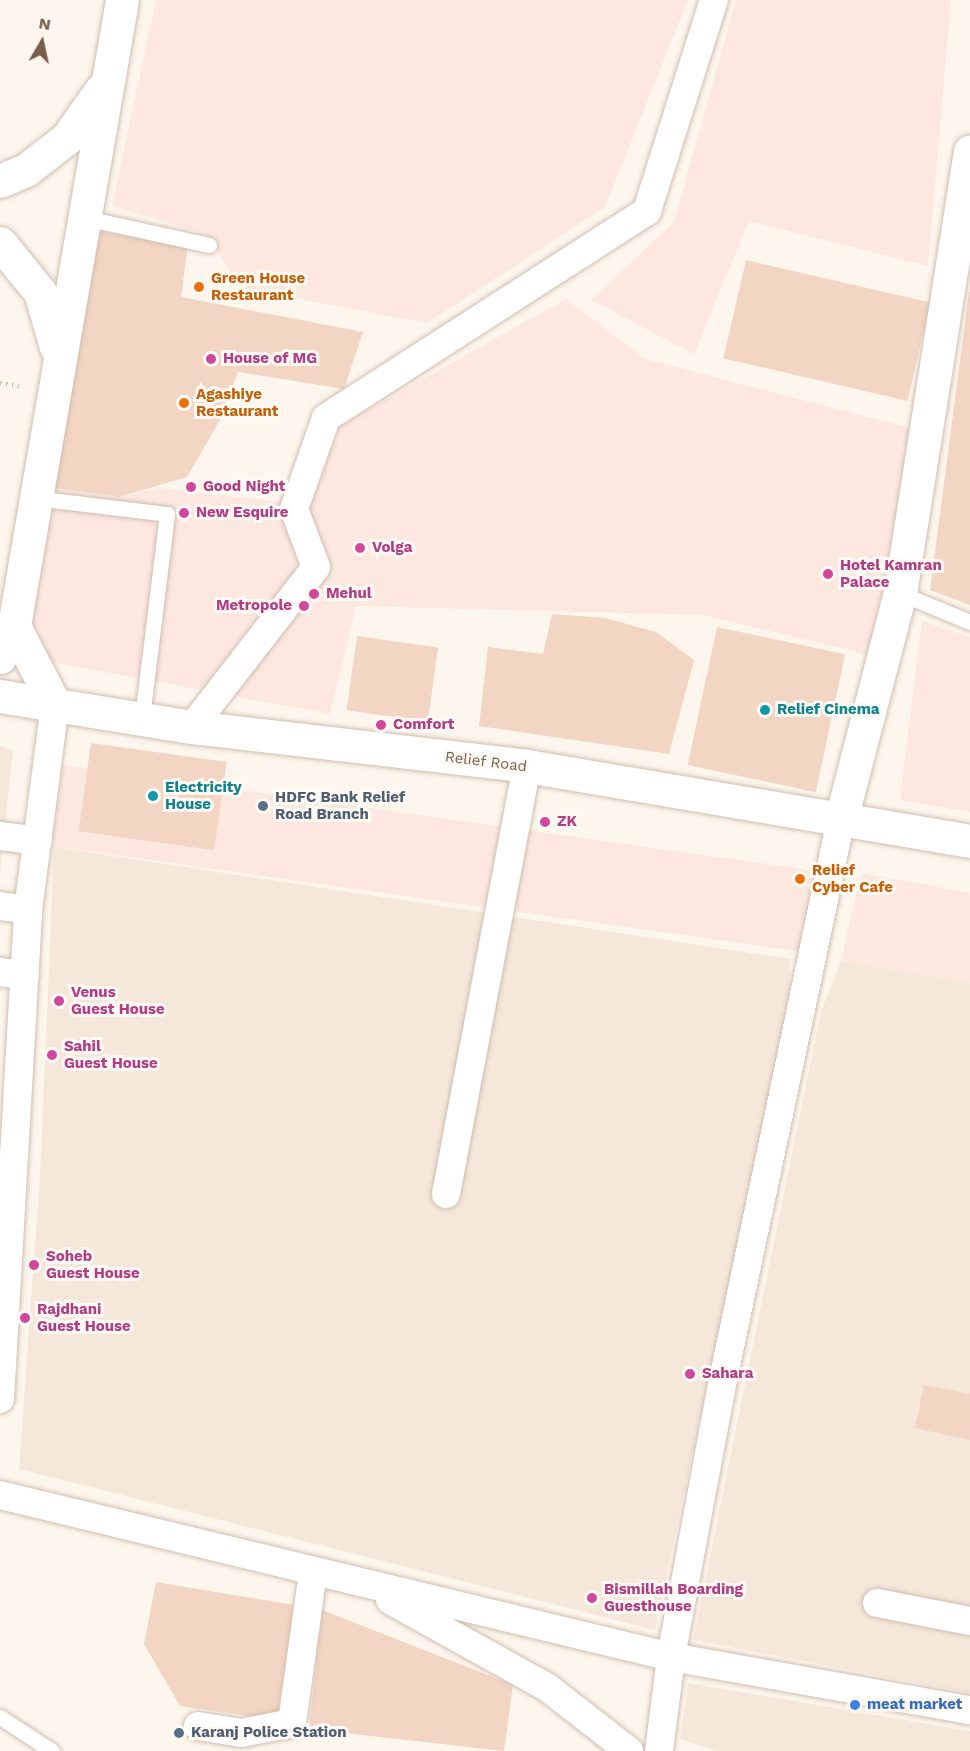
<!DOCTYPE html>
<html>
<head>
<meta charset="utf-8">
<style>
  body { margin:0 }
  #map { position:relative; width:970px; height:1751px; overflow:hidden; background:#fdf6ec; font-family:"Work Sans",sans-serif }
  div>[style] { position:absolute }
  .residential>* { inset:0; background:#f5e8da }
  .commercial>* { inset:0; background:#fde8e0; transform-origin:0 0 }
  .building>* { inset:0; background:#f3d5c3; transform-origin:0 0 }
  .path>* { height:4px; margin-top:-2px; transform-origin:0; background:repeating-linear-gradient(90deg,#d9b8a5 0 1.5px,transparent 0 6px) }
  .roads { filter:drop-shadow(0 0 2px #d1beb0) drop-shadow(0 0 2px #d1beb0) }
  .service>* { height:15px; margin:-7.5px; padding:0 7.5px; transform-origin:7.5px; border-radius:7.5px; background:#fff }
  .minor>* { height:28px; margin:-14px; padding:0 14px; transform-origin:14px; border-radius:14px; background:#fff }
  .tertiary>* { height:33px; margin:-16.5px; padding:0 16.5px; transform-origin:16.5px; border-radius:16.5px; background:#fff }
  .secondary>* { height:33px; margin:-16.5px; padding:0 16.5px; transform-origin:16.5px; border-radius:16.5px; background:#fff }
  .dots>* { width:16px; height:16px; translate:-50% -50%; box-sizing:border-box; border:3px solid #fffaf3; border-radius:50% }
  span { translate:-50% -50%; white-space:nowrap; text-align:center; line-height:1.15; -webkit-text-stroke:6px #fffaf3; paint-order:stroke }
  .food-label { font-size:15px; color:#c56008; font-weight:700 }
  .left { translate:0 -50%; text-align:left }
  .hotel-label { font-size:15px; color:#b23c85; font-weight:700 }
  .right { translate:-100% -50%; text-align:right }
  .culture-label { font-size:15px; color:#0d838f; font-weight:700 }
  .street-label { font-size:15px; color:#7a5c4d }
  .service-label { font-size:15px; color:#4e5e75; font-weight:700 }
  .shop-label { font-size:15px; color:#366cbe; font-weight:700 }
  .north { position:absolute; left:12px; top:12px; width:60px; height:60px; -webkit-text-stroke:4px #fffaf3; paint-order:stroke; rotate:9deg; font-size:16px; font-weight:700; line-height:24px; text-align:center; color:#7a5c4d }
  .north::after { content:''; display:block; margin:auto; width:21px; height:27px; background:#7a5c4d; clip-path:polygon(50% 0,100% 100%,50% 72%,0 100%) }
</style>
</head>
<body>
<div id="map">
  <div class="residential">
    <i style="clip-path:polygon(0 746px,13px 750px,0 874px)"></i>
    <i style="clip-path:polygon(54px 847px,790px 959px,789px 999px,655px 1630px,19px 1469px,40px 1176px)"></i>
    <i style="clip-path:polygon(841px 961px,970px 982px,970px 1693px,693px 1640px,821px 1011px)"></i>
    <i style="clip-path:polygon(688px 1683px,970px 1731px,970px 1751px,716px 1751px,680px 1739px)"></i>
  </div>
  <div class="commercial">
    <i style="clip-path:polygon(156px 0,688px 0,605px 207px,427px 323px,241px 288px,206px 234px,112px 206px)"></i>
    <i style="clip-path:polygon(736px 0,951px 0,928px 266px,749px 221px,694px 354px,591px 300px,674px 222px)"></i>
    <i style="clip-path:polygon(566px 299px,645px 359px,914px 429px,869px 655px,704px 615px,356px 606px,330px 714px,42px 660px,31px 610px,49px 487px,119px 497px,159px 488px,310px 505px,341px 425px)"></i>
    <i style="clip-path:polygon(922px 621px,970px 637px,970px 812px,900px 800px)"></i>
    <i style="left:63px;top:765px;width:763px;height:82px;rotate:8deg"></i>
    <i style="clip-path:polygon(861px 873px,970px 893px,970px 982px,841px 961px)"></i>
  </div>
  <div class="building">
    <i style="clip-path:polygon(91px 230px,188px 245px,181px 297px,363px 332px,344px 389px,238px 372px,220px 420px,187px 477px,119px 497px,49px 487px)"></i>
    <i style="left:746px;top:260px;width:189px;height:101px;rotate:13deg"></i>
    <i style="clip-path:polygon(969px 292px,970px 292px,970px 605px,930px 590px)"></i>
    <i style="clip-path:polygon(552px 614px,605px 618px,656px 632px,694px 660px,669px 754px,479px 726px,488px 647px,543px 654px)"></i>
    <i style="left:717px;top:627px;width:131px;height:141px;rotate:12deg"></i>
    <i style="left:357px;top:636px;width:82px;height:75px;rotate:8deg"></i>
    <i style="left:91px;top:743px;width:137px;height:89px;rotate:8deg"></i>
    <i style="clip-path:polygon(924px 1385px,970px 1394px,970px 1440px,915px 1428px)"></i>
    <i style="clip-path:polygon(156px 1582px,294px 1605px,277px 1720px,180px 1706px,144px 1644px)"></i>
    <i style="clip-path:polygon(322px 1610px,513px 1685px,504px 1751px,309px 1729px)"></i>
  </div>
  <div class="path">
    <i style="left:0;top:383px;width:23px;rotate:10deg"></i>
  </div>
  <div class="roads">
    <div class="service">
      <i style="left:85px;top:218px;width:127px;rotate:12.3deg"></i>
      <i style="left:35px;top:498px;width:133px;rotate:6.9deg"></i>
      <i style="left:167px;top:514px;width:207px;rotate:97deg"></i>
      <i style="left:900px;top:593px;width:76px;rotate:22.5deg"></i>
      <i style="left:0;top:1717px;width:62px;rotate:33.2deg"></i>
    </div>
    <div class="minor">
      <i style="left:192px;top:727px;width:202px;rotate:-52.2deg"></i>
      <i style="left:316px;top:567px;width:62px;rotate:-110.8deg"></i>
      <i style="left:294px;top:509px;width:96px;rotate:-70.6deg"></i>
      <i style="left:326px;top:418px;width:382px;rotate:-32.8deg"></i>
      <i style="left:647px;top:211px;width:221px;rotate:-72.4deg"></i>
      <i style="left:0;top:836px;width:38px;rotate:7deg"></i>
      <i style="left:0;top:906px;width:28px;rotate:8deg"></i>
      <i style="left:0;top:972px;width:25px;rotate:7deg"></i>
      <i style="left:446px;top:1194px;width:436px;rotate:-79.3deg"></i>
      <i style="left:0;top:1399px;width:490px;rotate:-86.7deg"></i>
      <i style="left:28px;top:910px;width:207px;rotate:-82.5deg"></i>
      <i style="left:0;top:1495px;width:690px;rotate:13.57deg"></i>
      <i style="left:671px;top:1657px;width:304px;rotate:10.1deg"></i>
      <i style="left:390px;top:1600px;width:181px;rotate:29.1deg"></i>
      <i style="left:548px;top:1688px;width:103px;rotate:37.9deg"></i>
      <i style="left:877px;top:1603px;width:95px;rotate:11deg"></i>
      <i style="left:198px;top:1726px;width:44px;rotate:9.2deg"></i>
      <i style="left:241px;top:1733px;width:52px;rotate:-11.1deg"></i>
      <i style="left:292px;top:1723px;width:153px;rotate:-82.1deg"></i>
      <i style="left:659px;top:1751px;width:95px;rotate:-82.7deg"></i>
      <i style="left:671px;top:1657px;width:282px;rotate:-79.4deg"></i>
      <i style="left:723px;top:1380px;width:573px;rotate:-78.12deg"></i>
    </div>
    <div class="tertiary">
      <i style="left:841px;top:819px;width:234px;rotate:-75.4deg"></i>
      <i style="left:900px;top:593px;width:447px;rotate:-81deg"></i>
    </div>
    <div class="secondary">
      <i style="left:0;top:181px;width:28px;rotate:-23deg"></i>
      <i style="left:26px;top:170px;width:52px;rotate:-38deg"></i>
      <i style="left:67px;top:138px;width:59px;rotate:-54.7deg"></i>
      <i style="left:0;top:243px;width:63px;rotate:50.8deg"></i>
      <i style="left:40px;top:292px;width:57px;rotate:73.8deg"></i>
      <i style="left:14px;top:626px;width:89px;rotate:62.6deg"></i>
      <i style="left:0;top:657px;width:34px;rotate:-66deg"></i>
      <i style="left:14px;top:626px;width:635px;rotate:-80.21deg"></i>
      <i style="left:0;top:696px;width:194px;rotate:9.2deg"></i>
      <i style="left:192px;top:727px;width:337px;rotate:6.6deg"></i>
      <i style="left:527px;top:766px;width:449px;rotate:9.6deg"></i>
    </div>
  </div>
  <div class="dots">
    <i style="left:199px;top:287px;background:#e8710a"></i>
    <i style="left:211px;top:359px;background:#d1479c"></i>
    <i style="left:184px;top:403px;background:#e8710a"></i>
    <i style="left:191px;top:487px;background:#d1479c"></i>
    <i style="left:184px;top:513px;background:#d1479c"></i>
    <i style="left:360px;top:548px;background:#d1479c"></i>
    <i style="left:828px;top:574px;background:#d1479c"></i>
    <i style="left:314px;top:594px;background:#d1479c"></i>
    <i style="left:304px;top:606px;background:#d1479c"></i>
    <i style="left:765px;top:710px;background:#0f9aa8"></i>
    <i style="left:381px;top:725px;background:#d1479c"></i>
    <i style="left:153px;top:796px;background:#0f9aa8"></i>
    <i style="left:263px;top:806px;background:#5c6f8a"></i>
    <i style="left:545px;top:822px;background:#d1479c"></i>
    <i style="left:800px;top:879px;background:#e8710a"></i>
    <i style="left:59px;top:1001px;background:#d1479c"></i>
    <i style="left:52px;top:1055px;background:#d1479c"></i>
    <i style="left:34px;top:1265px;background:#d1479c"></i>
    <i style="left:25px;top:1318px;background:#d1479c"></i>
    <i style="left:690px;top:1374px;background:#d1479c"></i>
    <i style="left:592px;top:1598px;background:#d1479c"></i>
    <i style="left:855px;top:1705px;background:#3f7fe0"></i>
    <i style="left:179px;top:1733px;background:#5c6f8a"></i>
  </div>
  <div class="food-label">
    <span class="left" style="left:211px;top:287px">Green House<br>Restaurant</span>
    <span class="left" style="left:196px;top:403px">Agashiye<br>Restaurant</span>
    <span class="left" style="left:812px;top:879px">Relief<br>Cyber Cafe</span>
  </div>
  <div class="hotel-label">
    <span class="left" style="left:223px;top:359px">House of MG</span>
    <span class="left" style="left:203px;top:487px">Good Night</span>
    <span class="left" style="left:196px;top:513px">New Esquire</span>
    <span class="left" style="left:372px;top:548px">Volga</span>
    <span class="left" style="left:840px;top:574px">Hotel Kamran<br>Palace</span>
    <span class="left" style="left:326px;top:594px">Mehul</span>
    <span class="right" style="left:292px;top:606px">Metropole</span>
    <span class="left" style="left:393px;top:725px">Comfort</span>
    <span class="left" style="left:557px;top:822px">ZK</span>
    <span class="left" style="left:71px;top:1001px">Venus<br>Guest House</span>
    <span class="left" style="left:64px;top:1055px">Sahil<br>Guest House</span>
    <span class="left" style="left:46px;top:1265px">Soheb<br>Guest House</span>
    <span class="left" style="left:37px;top:1318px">Rajdhani<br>Guest House</span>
    <span class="left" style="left:702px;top:1374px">Sahara</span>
    <span class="left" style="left:604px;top:1598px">Bismillah Boarding<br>Guesthouse</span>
  </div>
  <div class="culture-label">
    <span class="left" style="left:777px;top:710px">Relief Cinema</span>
    <span class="left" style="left:165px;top:796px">Electricity<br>House</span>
  </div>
  <div class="street-label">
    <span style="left:486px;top:762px;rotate:7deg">Relief Road</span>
  </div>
  <div class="service-label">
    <span class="left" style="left:275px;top:806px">HDFC Bank Relief<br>Road Branch</span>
    <span class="left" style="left:191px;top:1733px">Karanj Police Station</span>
  </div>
  <div class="shop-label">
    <span class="left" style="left:867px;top:1705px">meat market</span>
  </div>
  <div class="north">N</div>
</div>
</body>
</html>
